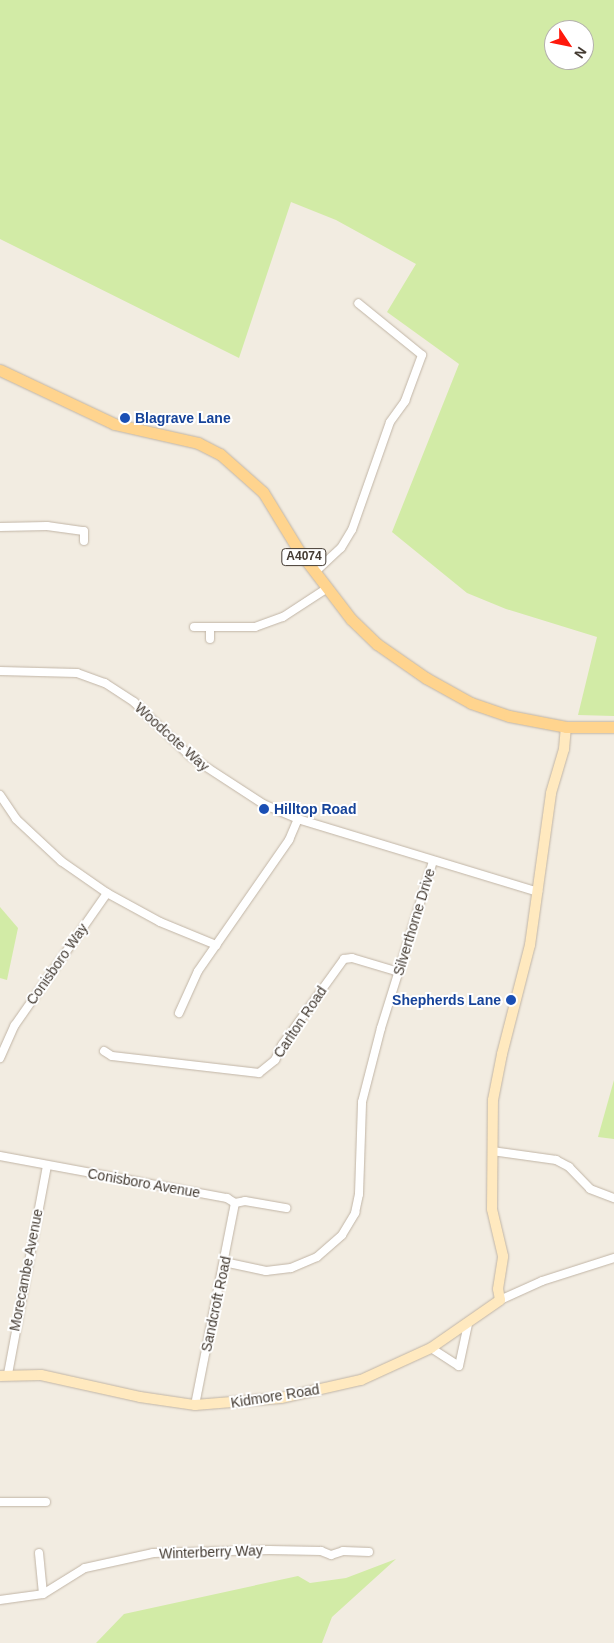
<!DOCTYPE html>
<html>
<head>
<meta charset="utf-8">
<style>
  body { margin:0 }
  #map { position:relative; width:614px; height:1643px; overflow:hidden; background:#f2ece1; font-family:Arial,sans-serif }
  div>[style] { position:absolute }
  .green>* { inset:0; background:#d2eba6 }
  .roads { filter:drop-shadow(0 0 1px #c1b5a6) drop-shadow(0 0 1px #c1b5a6) }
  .street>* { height:8px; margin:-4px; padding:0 4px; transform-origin:4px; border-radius:4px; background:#fff }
  .secondary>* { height:10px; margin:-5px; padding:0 5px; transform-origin:5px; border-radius:5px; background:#ffe9bf }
  .primary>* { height:11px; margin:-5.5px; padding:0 5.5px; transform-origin:5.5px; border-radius:5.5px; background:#ffd48e }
  .dots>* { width:14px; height:14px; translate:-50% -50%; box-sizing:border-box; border:2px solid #fff; border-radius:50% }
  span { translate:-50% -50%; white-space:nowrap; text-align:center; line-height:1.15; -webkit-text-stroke:4px #fff; paint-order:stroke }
  .shield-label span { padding:1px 4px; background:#fff; border:1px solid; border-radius:4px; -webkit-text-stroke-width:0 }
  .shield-label { font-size:12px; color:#443b32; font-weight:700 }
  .transit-label { font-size:14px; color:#164399; font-weight:700 }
  .left { translate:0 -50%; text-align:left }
  .right { translate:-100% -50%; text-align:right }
  .street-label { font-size:14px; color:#443b32 }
  .north { position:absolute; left:544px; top:20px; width:50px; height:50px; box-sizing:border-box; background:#fff; border:1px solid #b4b1ad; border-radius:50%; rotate:124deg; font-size:14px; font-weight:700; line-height:20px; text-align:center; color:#443b32 }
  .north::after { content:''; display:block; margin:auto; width:18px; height:22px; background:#ff190c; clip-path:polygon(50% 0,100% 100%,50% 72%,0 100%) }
</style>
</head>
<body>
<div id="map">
  <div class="green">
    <i style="clip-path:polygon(evenodd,0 0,614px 0,614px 716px,578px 715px,597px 637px,506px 609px,467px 593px,392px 532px,459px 364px,387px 312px,416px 264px,336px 220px,291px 202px,239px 358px,0 239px,0 0,554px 30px,584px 30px,584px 60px,554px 60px,554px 30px)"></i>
    <i style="clip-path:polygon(0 907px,18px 928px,7px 980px,0 978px)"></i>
    <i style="clip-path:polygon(614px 1080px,614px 1139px,598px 1137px)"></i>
    <i style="clip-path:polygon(396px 1559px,332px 1617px,322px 1643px,96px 1643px,124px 1614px,298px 1576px,310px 1583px,346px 1578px)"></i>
  </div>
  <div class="roads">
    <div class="street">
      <i style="left:0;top:527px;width:47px;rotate:-1.2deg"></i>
      <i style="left:47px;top:526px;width:37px;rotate:8deg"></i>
      <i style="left:84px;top:531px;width:10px;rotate:90deg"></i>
      <i style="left:315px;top:572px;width:35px;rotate:-43deg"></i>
      <i style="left:341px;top:548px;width:21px;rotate:-59deg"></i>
      <i style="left:352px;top:530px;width:114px;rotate:-70.6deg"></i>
      <i style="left:390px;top:422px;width:26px;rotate:-54deg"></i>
      <i style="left:405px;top:401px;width:49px;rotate:-69.7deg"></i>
      <i style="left:422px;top:355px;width:82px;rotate:-140.9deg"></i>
      <i style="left:194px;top:627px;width:61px"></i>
      <i style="left:255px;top:627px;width:30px;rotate:-20deg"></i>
      <i style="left:283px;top:617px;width:51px;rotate:-33.1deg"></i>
      <i style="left:210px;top:627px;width:12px;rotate:90deg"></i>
      <i style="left:0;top:671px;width:77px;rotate:1.5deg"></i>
      <i style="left:77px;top:673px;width:30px;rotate:20deg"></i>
      <i style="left:105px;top:683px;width:35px;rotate:33deg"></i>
      <i style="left:134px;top:702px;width:79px;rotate:44deg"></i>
      <i style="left:191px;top:757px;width:86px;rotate:33.1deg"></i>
      <i style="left:263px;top:804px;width:38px;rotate:23deg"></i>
      <i style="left:298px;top:819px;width:251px;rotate:16.9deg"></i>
      <i style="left:0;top:795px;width:29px;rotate:56deg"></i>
      <i style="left:16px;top:819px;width:62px;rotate:43deg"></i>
      <i style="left:61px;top:861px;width:56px;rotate:34.8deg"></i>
      <i style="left:107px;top:893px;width:60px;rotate:28.7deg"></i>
      <i style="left:160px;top:922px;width:61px;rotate:22.3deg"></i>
      <i style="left:179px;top:1013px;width:46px;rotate:-65.7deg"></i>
      <i style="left:198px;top:971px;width:160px;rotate:-55.2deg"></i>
      <i style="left:289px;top:840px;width:23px;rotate:-67deg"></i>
      <i style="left:104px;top:1051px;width:9px;rotate:32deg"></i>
      <i style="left:112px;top:1056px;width:148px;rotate:6.6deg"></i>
      <i style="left:259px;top:1073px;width:21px;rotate:-39deg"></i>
      <i style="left:275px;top:1060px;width:17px;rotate:-65deg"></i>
      <i style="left:282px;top:1045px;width:106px;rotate:-54.2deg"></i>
      <i style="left:344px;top:959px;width:8px;rotate:-7deg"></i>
      <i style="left:352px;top:958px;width:49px;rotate:16.6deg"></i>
      <i style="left:0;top:1058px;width:36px;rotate:-66deg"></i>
      <i style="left:15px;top:1025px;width:161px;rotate:-55.1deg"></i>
      <i style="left:492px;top:1151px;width:65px;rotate:8deg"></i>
      <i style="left:556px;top:1160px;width:15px;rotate:28deg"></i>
      <i style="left:569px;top:1167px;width:30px;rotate:46deg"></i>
      <i style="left:590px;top:1189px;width:26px;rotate:21deg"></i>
      <i style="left:0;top:1156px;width:231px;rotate:10.5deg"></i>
      <i style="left:227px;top:1198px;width:9px;rotate:32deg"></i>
      <i style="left:235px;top:1203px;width:10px;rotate:-11deg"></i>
      <i style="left:245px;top:1201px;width:42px;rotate:9.7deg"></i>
      <i style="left:224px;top:1262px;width:43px;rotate:12.1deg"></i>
      <i style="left:266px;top:1271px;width:25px;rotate:-7deg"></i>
      <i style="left:291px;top:1268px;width:28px;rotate:-23deg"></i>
      <i style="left:317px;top:1257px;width:33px;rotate:-41deg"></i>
      <i style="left:342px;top:1235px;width:26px;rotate:-59deg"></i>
      <i style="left:355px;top:1213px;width:19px;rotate:-78deg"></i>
      <i style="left:359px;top:1194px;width:92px;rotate:-88.1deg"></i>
      <i style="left:362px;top:1102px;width:76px;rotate:-75.6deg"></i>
      <i style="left:381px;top:1028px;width:175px;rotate:-72.7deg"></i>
      <i style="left:500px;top:1300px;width:46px;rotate:-24.3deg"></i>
      <i style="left:542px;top:1281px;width:76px;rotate:-17.7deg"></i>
      <i style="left:431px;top:1348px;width:33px;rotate:33deg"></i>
      <i style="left:459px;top:1366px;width:43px;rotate:-77.9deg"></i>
      <i style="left:8px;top:1374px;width:212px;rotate:-79.4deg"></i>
      <i style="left:195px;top:1405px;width:206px;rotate:-78.8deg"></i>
      <i style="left:0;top:1502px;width:46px"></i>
      <i style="left:39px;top:1553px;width:41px;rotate:84.4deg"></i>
      <i style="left:0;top:1600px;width:43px;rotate:-7.9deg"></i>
      <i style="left:43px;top:1594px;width:49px;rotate:-31.8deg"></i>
      <i style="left:85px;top:1568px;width:70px;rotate:-12.4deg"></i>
      <i style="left:153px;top:1553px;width:116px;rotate:-1.5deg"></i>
      <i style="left:269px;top:1550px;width:52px;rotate:1.1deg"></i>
      <i style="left:321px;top:1551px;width:11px;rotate:22deg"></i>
      <i style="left:331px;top:1555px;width:13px;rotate:-18deg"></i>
      <i style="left:343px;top:1551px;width:26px;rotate:2deg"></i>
    </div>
    <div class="secondary">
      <i style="left:0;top:1376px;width:41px;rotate:-1.4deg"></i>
      <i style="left:41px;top:1375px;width:101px;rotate:12.5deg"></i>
      <i style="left:140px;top:1397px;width:56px;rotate:8.3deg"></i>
      <i style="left:195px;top:1405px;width:86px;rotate:-4.7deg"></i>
      <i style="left:281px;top:1398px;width:82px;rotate:-12.7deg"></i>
      <i style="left:361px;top:1380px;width:77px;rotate:-24.6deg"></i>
      <i style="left:431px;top:1348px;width:84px;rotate:-34.8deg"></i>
      <i style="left:500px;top:1300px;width:11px;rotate:-100deg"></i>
      <i style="left:498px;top:1289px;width:33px;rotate:-81deg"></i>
      <i style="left:503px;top:1256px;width:48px;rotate:-103.2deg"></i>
      <i style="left:492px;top:1209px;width:109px;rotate:-89.5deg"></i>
      <i style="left:493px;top:1100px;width:47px;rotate:-78.9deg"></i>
      <i style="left:502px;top:1054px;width:113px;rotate:-75.6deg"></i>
      <i style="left:530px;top:945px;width:153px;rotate:-82.1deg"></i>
      <i style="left:551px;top:793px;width:46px;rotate:-73.5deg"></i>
      <i style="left:564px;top:749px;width:22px;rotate:-85deg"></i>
    </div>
    <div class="primary">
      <i style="left:0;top:370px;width:126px;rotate:25.3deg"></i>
      <i style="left:114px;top:424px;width:86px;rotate:12.7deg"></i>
      <i style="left:198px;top:443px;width:25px;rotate:27deg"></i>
      <i style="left:220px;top:454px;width:57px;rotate:41.5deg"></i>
      <i style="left:263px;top:492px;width:69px;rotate:58.6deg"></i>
      <i style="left:299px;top:551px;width:86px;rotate:52.6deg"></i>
      <i style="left:351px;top:619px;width:36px;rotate:44deg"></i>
      <i style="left:377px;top:644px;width:60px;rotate:34.8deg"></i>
      <i style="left:426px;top:678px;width:51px;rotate:29.1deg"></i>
      <i style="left:471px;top:703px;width:40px;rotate:18.9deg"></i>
      <i style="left:509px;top:716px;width:58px;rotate:10.9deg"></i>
      <i style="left:566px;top:727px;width:48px"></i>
    </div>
  </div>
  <div class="dots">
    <i style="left:125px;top:418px;background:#1a4fb4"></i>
    <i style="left:264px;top:809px;background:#1a4fb4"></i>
    <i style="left:511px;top:1000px;background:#1a4fb4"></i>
  </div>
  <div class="shield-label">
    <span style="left:304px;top:557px">A4074</span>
  </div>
  <div class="transit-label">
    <span class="left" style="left:135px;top:418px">Blagrave Lane</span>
    <span class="left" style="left:274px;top:809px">Hilltop Road</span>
    <span class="right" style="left:501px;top:1000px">Shepherds Lane</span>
  </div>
  <div class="street-label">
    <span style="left:172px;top:737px;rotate:42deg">Woodcote Way</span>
    <span style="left:414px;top:922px;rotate:-73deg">Silverthorne Drive</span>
    <span style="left:57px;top:964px;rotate:-55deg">Conisboro Way</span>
    <span style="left:300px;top:1022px;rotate:-56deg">Carlton Road</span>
    <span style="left:144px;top:1183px;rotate:10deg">Conisboro Avenue</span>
    <span style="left:26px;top:1270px;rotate:-79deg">Morecambe Avenue</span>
    <span style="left:216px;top:1304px;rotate:-78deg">Sandcroft Road</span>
    <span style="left:275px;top:1396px;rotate:-9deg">Kidmore Road</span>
    <span style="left:211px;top:1552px;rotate:-2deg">Winterberry Way</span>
  </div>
  <div class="north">N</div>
</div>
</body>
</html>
